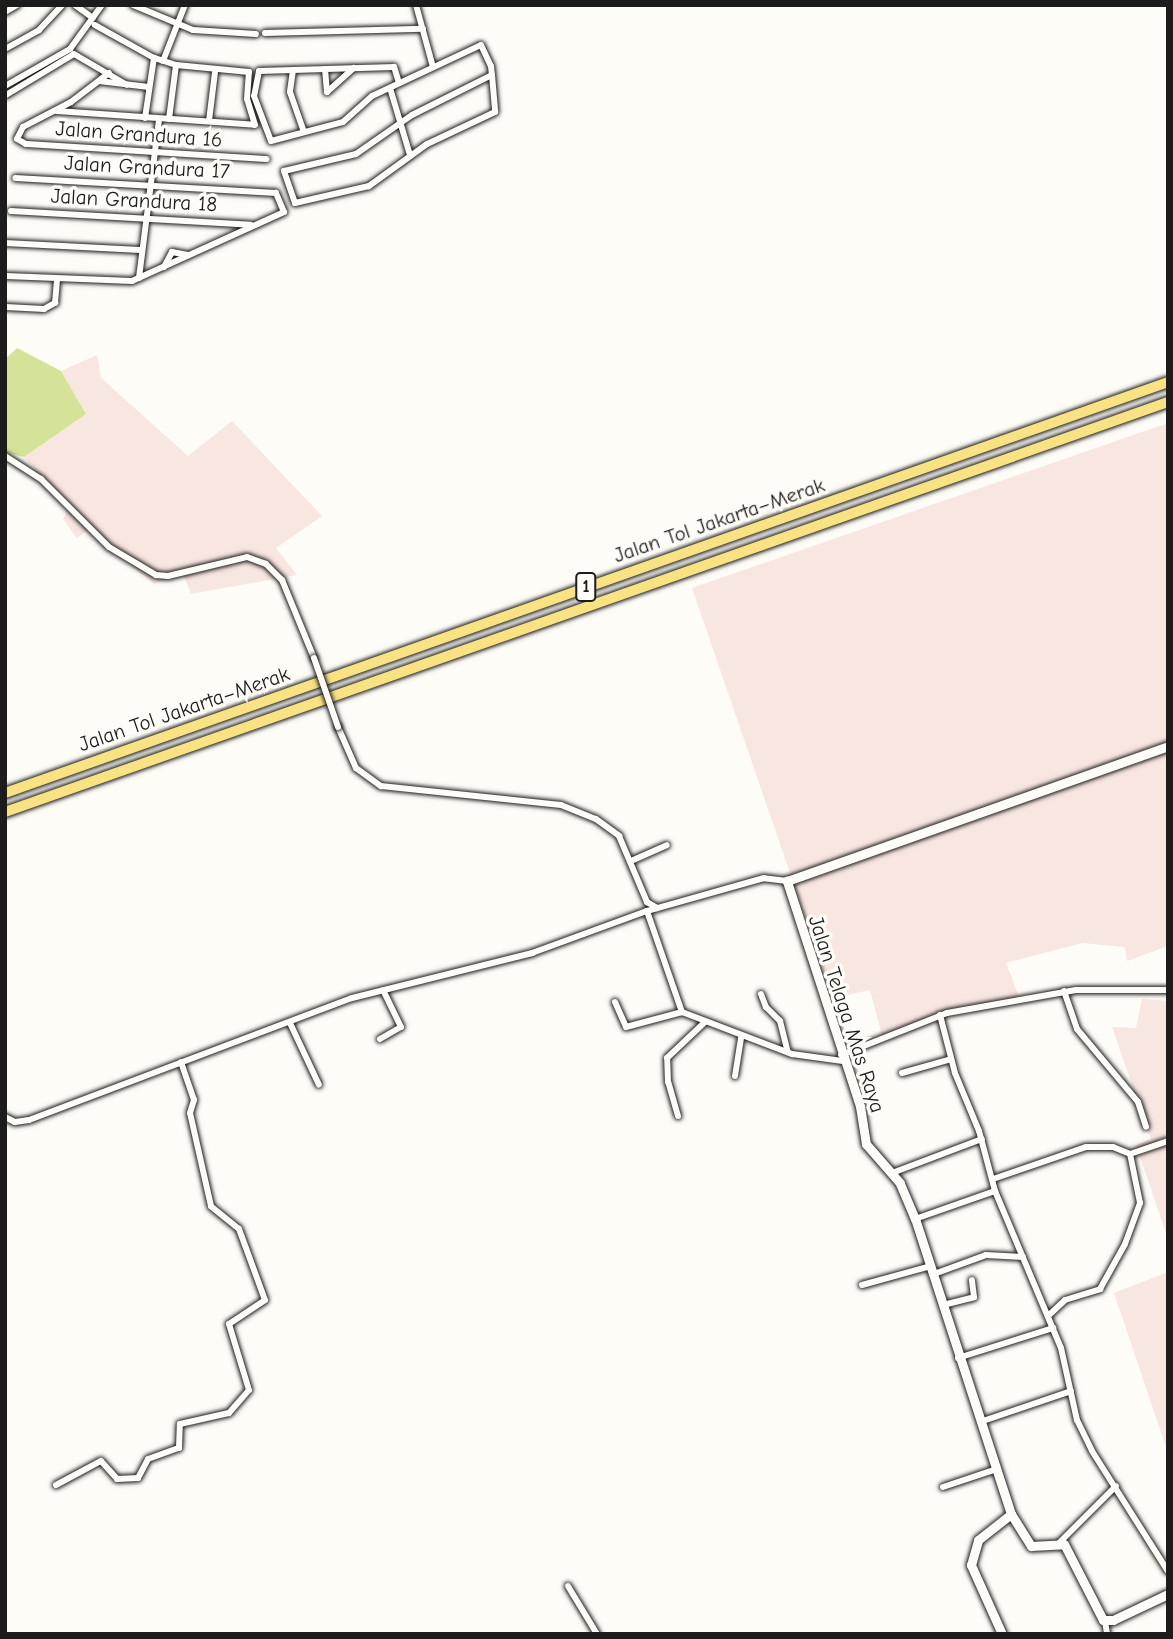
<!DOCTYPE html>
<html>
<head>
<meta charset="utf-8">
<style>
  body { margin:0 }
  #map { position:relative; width:1173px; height:1639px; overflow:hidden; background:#fdfcf7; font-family:"Comic Neue",sans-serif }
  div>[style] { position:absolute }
  .built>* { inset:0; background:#f8e6e0 }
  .green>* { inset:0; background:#d4e397 }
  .roads { filter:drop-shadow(0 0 2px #1c1c1c) drop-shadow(0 0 2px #1c1c1c) }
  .street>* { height:6px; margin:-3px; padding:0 3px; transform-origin:3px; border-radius:3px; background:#fdfcf7 }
  .secondary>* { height:9px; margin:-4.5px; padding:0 4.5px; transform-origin:4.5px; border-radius:4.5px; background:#fdfcf7 }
  .highway>* { height:10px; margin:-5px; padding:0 5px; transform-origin:5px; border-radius:5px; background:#f8e281 }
  .bridges { filter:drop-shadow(0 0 2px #1c1c1c) drop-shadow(0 0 2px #1c1c1c) }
  .street-bridge>* { height:6px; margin:-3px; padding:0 3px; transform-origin:3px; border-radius:3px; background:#fdfcf7 }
  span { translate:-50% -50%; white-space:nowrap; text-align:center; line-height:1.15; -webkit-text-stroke:7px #fdfcf7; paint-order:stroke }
  .shield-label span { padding:2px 5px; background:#fdfcf7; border:2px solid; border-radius:5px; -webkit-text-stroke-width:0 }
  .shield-label { font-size:19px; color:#1c1c1c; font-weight:700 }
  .street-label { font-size:21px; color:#1c1c1c }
  .frame { position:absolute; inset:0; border:7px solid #1c1c1c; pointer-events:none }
</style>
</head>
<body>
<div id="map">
  <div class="built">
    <i style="clip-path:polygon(97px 355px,101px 378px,188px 456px,232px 421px,322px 516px,276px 548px,297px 575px,191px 594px,183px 574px,154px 584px,88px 530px,77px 538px,63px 519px,69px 508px,24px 457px,86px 414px,61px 371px)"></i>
    <i style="clip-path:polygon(1168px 423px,1168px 946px,1127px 961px,1125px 947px,1082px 943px,1006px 963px,1020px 999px,944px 1011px,882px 1036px,870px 990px,833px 998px,692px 588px)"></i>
    <i style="clip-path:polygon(1142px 999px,1168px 1001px,1168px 1239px,1136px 1145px,1151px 1139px,1112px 1027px,1136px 1028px)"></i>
    <i style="clip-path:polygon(1168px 1272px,1168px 1453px,1114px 1293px)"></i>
  </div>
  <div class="green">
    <i style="clip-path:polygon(17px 348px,61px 371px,86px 414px,24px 457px,5px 452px,5px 359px)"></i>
  </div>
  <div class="roads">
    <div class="street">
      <i style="left:75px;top:5px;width:22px;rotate:36deg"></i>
      <i style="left:133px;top:5px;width:65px;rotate:22.6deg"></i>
      <i style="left:193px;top:30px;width:63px;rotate:3.6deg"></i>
      <i style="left:416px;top:5px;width:64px;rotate:74.7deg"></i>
      <i style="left:5px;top:12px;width:14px;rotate:-30deg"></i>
      <i style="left:265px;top:33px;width:158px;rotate:-1.5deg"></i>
      <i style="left:5px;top:49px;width:39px;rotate:-29deg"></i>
      <i style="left:39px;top:30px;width:34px;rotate:-47deg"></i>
      <i style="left:163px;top:61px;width:60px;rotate:-68.6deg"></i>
      <i style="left:325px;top:69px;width:23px;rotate:85deg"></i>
      <i style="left:327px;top:92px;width:36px;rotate:-42deg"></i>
      <i style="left:293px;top:70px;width:22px;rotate:98deg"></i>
      <i style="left:290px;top:92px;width:42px;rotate:70.7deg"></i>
      <i style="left:109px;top:73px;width:48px;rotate:142.7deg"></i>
      <i style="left:71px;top:102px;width:54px;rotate:152.5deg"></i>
      <i style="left:23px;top:127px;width:13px;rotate:117deg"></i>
      <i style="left:17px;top:139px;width:10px;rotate:29deg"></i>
      <i style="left:26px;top:144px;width:241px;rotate:3.6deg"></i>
      <i style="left:99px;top:81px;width:50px;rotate:6.8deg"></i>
      <i style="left:399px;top:83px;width:17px;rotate:-107deg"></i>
      <i style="left:394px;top:67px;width:135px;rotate:178.3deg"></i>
      <i style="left:259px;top:71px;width:25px;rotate:101deg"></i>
      <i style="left:254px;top:96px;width:48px;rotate:69.3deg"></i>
      <i style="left:271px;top:141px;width:74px;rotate:-14.8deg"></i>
      <i style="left:343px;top:122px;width:39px;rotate:-42deg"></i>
      <i style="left:372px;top:96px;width:120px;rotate:-25.1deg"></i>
      <i style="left:481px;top:45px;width:23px;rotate:65deg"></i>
      <i style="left:491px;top:66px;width:9px;rotate:84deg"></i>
      <i style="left:492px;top:75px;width:37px;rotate:85deg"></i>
      <i style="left:495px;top:112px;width:75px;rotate:154.8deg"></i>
      <i style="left:427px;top:144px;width:72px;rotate:144.1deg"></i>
      <i style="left:369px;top:186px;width:76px;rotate:167.1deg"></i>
      <i style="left:295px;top:203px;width:34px;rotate:-109deg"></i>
      <i style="left:284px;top:171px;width:74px;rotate:-13.3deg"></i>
      <i style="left:356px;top:154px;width:68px;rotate:-34.9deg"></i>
      <i style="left:412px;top:115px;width:89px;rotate:-26.6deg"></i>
      <i style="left:5px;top:86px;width:75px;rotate:-29.6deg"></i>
      <i style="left:70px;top:49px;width:54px;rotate:-54deg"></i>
      <i style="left:390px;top:88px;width:70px;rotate:73.4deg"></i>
      <i style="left:6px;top:95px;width:79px;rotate:-31.1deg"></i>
      <i style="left:74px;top:54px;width:61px;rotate:30.3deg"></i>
      <i style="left:57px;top:111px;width:198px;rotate:4deg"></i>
      <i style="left:255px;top:125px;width:27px;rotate:-107deg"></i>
      <i style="left:247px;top:99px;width:27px;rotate:-86deg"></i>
      <i style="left:249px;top:72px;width:73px;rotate:-174.5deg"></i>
      <i style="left:176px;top:65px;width:23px;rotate:-162deg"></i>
      <i style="left:154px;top:58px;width:68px;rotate:-150.8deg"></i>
      <i style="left:145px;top:118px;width:61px;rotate:-81.5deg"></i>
      <i style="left:169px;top:119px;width:54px;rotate:-82.6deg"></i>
      <i style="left:209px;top:121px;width:49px;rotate:-83deg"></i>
      <i style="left:11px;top:211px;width:240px;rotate:3.3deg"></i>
      <i style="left:5px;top:243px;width:135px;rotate:3deg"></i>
      <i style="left:164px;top:267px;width:17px;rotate:-62deg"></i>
      <i style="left:172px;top:252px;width:16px;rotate:11deg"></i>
      <i style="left:6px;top:276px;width:126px;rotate:2.3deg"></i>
      <i style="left:132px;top:281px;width:167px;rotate:-24.4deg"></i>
      <i style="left:284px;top:212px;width:21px;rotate:-113deg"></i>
      <i style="left:276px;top:193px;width:261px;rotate:-176.7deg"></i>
      <i style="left:139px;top:278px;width:160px;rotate:-82.8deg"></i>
      <i style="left:6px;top:307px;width:38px;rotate:3deg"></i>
      <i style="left:44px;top:309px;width:13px;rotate:-29deg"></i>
      <i style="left:55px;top:303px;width:24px;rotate:-85deg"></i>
      <i style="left:5px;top:456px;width:43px;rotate:32.6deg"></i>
      <i style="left:41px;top:479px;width:96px;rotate:45deg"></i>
      <i style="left:109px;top:547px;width:55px;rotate:30.8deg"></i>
      <i style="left:156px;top:575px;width:12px;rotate:5deg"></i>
      <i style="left:168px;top:576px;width:81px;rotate:-13.5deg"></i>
      <i style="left:247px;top:557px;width:20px;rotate:20deg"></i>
      <i style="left:266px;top:564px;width:23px;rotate:45deg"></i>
      <i style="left:282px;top:580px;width:84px;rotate:67.7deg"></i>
      <i style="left:338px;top:727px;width:45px;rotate:66.3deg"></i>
      <i style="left:356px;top:768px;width:31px;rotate:36deg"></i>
      <i style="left:381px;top:786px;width:181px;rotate:6deg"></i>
      <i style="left:561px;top:805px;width:38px;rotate:22deg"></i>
      <i style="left:596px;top:819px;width:29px;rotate:36deg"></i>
      <i style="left:619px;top:836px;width:72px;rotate:67deg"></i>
      <i style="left:647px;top:902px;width:12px;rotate:31deg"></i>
      <i style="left:631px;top:861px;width:39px;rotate:-24deg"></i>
      <i style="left:787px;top:881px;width:23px;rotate:-173deg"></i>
      <i style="left:764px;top:878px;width:122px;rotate:164.2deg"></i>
      <i style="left:647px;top:911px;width:107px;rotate:70.9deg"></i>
      <i style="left:682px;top:1012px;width:118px;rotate:20.9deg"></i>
      <i style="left:792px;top:1054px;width:51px;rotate:7.8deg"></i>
      <i style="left:1064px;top:991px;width:40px;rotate:71.1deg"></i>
      <i style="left:1077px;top:1029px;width:95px;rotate:50.1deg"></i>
      <i style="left:1138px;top:1102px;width:26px;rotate:72deg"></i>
      <i style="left:761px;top:994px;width:14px;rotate:69deg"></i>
      <i style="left:766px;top:1007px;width:20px;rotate:45deg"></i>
      <i style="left:780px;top:1021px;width:32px;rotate:76deg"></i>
      <i style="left:615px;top:1002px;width:27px;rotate:66deg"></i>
      <i style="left:626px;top:1027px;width:58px;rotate:-15deg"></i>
      <i style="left:290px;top:1023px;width:68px;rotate:64.9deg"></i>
      <i style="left:380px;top:1039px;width:24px;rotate:-30deg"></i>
      <i style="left:401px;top:1027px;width:41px;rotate:-115.9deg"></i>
      <i style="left:841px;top:1055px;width:114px;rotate:-21.6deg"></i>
      <i style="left:947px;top:1013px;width:131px;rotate:-10.1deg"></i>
      <i style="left:1076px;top:990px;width:92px"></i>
      <i style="left:902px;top:1073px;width:51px;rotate:-15.9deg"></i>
      <i style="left:735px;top:1076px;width:39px;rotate:-81deg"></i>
      <i style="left:678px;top:1116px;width:35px;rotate:-106deg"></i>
      <i style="left:668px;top:1082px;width:24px;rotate:-92deg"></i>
      <i style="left:667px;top:1058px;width:52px;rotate:-43.5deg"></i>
      <i style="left:5px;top:1117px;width:11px;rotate:27deg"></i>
      <i style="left:15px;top:1122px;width:14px;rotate:-8deg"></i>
      <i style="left:29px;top:1120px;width:345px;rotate:-20.7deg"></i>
      <i style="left:352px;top:998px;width:186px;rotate:-14deg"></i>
      <i style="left:532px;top:953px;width:122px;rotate:-20.1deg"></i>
      <i style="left:892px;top:1173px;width:96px;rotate:-20.7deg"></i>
      <i style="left:993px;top:1179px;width:98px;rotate:-19deg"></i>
      <i style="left:1086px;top:1147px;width:27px"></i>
      <i style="left:1113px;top:1147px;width:18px;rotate:22deg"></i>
      <i style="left:1130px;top:1154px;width:40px;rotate:-18.9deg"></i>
      <i style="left:995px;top:1191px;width:170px;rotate:67.2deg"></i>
      <i style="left:1061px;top:1348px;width:74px;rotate:77.5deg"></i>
      <i style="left:1077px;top:1420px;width:34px;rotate:64deg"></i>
      <i style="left:1092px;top:1451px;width:142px;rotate:57.7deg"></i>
      <i style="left:915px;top:1219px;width:85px;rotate:-19.3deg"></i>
      <i style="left:995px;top:1191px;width:62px;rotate:-104.9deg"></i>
      <i style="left:979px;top:1131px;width:63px;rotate:-112.5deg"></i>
      <i style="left:955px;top:1073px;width:60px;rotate:-104.5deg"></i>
      <i style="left:934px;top:1274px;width:55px;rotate:-20.1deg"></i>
      <i style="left:986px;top:1255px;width:37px;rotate:3deg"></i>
      <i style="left:862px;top:1285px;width:72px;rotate:-15.4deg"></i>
      <i style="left:943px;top:1305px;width:32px;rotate:-14deg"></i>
      <i style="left:974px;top:1297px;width:17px;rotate:-97deg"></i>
      <i style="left:1048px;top:1316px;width:23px;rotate:-43deg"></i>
      <i style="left:1065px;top:1300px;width:37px;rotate:-17deg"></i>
      <i style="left:1100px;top:1289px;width:51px;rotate:-60.9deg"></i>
      <i style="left:1125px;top:1244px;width:44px;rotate:-69.9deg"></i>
      <i style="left:1140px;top:1203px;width:50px;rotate:-101.5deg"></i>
      <i style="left:958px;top:1358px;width:100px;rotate:-17.5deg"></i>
      <i style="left:980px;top:1422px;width:96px;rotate:-18.8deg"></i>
      <i style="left:56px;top:1485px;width:51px;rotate:-28.1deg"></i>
      <i style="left:101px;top:1461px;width:24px;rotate:48deg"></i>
      <i style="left:117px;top:1479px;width:21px;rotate:-3deg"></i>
      <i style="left:138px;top:1478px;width:21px;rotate:-62deg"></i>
      <i style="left:148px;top:1459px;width:33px;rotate:-20deg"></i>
      <i style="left:179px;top:1448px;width:24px;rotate:-88deg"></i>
      <i style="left:180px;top:1424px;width:50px;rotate:-12.7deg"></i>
      <i style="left:229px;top:1413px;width:30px;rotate:-49deg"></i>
      <i style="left:249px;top:1390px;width:69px;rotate:-106.9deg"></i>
      <i style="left:229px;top:1324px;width:43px;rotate:-33.7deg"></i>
      <i style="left:265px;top:1300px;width:76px;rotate:-110.1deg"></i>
      <i style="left:239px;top:1229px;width:36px;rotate:-141deg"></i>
      <i style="left:211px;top:1206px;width:95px;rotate:-102.7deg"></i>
      <i style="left:190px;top:1113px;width:14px;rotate:-73deg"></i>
      <i style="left:194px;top:1100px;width:40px;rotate:-108.9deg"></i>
      <i style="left:943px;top:1487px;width:54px;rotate:-18.4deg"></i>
      <i style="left:1060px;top:1542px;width:79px;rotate:-45deg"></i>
      <i style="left:568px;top:1586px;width:56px;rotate:58.9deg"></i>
      <i style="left:1105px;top:1621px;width:13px;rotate:81deg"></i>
    </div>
    <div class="secondary">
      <i style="left:1011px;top:1514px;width:38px;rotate:58deg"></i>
      <i style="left:1031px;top:1546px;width:33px;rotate:-3deg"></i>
      <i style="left:1064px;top:1544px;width:85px;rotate:62.8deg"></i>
      <i style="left:1103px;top:1620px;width:10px"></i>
      <i style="left:1113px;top:1620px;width:61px;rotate:-25.3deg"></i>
      <i style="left:1002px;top:1634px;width:76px;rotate:-114.2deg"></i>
      <i style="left:971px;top:1565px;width:26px;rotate:-74deg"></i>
      <i style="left:978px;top:1540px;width:42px;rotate:-38.2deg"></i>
      <i style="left:1011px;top:1514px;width:310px;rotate:-108deg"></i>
      <i style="left:915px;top:1219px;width:39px;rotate:-113deg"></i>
      <i style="left:900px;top:1183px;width:52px;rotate:-131.1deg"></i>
      <i style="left:866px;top:1144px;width:38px;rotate:-99deg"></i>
      <i style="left:860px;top:1106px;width:237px;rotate:-108deg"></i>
      <i style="left:787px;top:881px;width:404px;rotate:-19.5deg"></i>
    </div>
    <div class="highway">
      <i style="left:5px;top:793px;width:1233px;rotate:-19.46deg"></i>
      <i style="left:5px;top:812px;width:1233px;rotate:-19.42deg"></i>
    </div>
  </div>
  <div class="bridges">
    <div class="street-bridge">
      <i style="left:314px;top:658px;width:73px;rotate:70.8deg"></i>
    </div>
  </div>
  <div class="shield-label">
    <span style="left:586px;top:587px">1</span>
  </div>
  <div class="street-label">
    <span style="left:139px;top:134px;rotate:4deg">Jalan Grandura 16</span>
    <span style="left:147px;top:167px;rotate:3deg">Jalan Grandura 17</span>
    <span style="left:134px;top:200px;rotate:3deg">Jalan Grandura 18</span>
    <span style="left:719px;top:520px;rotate:-19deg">Jalan Tol Jakarta–Merak</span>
    <span style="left:184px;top:709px;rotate:-19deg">Jalan Tol Jakarta–Merak</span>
    <span style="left:847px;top:1014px;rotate:72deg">Jalan Telaga Mas Raya</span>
  </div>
  <div class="frame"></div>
</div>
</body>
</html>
